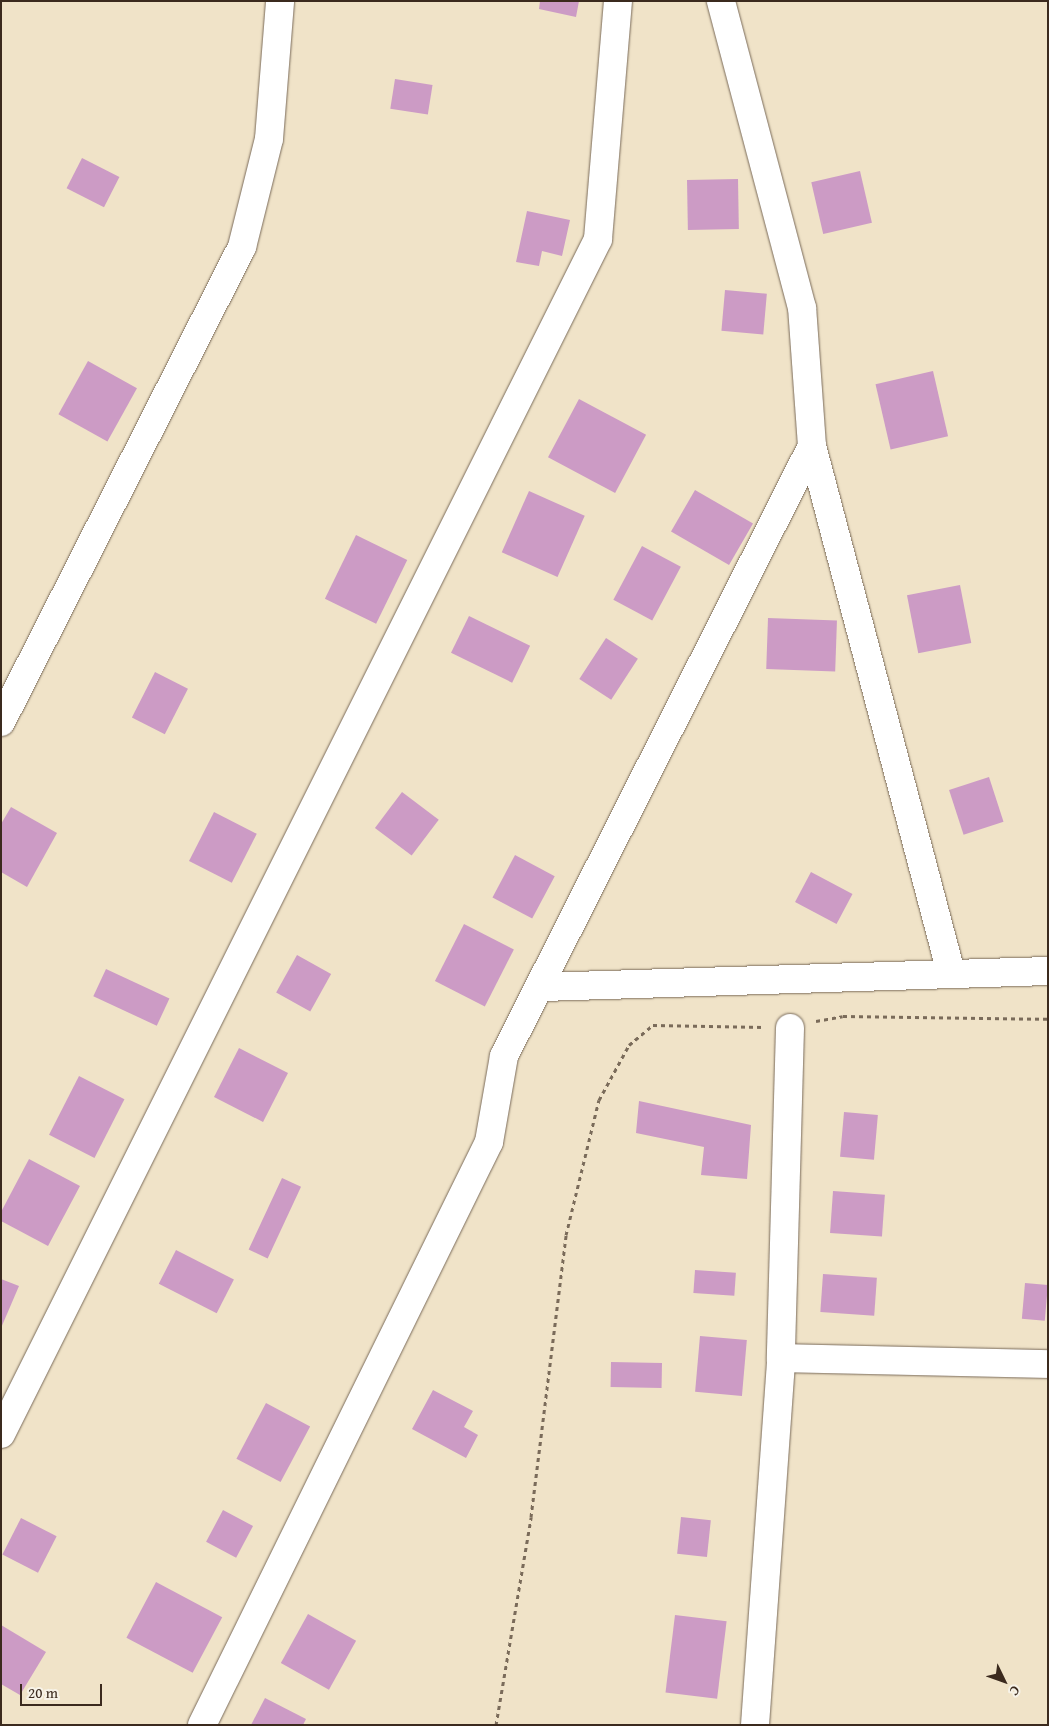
<!DOCTYPE html>
<html>
<head>
<meta charset="utf-8">
<style>
  body { margin:0 }
  #map { position:relative; width:1049px; height:1726px; overflow:hidden; background:#f0e3c8; font-family:"Gentium Book Plus",serif }
  div>[style] { position:absolute }
  .building>* { inset:0; background:#cc9bc5; transform-origin:0 0 }
  .path>* { height:3px; margin-top:-1.5px; transform-origin:0; background:repeating-linear-gradient(90deg,#7a6b5a 0 4px,transparent 0 8px) }
  .roads { filter:drop-shadow(0 0 1px #7a6b5a) drop-shadow(0 0 1px #7a6b5a) }
  .minor>* { height:28px; margin:-14px; padding:0 14px; transform-origin:14px; border-radius:14px; background:#fff }
  span { translate:-50% -50%; white-space:nowrap; text-align:center; line-height:1.15; -webkit-text-stroke:4px #f7f3e8; paint-order:stroke }
  .frame { position:absolute; inset:0; border:2px solid #3b2a1e; pointer-events:none }
  .north { position:absolute; left:979px; top:1656px; width:50px; height:50px; -webkit-text-stroke:4px #f7f3e8; paint-order:stroke; rotate:132deg; font-size:14px; font-weight:700; line-height:20px; text-align:center; color:#3b2a1e }
  .north::after { content:''; display:block; margin:auto; width:18px; height:22px; background:#3b2a1e; clip-path:polygon(50% 0,100% 100%,50% 72%,0 100%) }
  .scale { position:absolute; left:20px; top:1684px; width:82px; height:22px; box-sizing:border-box; border:2px solid #3b2a1e; border-top:0; padding-left:6px; font-size:15px; line-height:18px; white-space:nowrap; color:#3b2a1e; -webkit-text-stroke:4px #f7f3e8; paint-order:stroke }
</style>
</head>
<body>
<div id="map">
  <div class="building">
    <i style="clip-path:polygon(540px 1px,579px 1px,576px 17px,539px 9px)"></i>
    <i style="left:395px;top:79px;width:38px;height:30px;rotate:9deg"></i>
    <i style="left:82px;top:158px;width:42px;height:34px;rotate:27deg"></i>
    <i style="left:860px;top:171px;width:53px;height:50px;rotate:77deg"></i>
    <i style="left:738px;top:179px;width:50px;height:51px;rotate:89deg"></i>
    <i style="clip-path:polygon(527px 211px,570px 220px,562px 256px,542px 251px,539px 266px,516px 262px)"></i>
    <i style="left:725px;top:290px;width:42px;height:41px;rotate:5deg"></i>
    <i style="left:88px;top:361px;width:56px;height:61px;rotate:29deg"></i>
    <i style="left:933px;top:371px;width:67px;height:59px;rotate:77deg"></i>
    <i style="left:579px;top:399px;width:76px;height:66px;rotate:28deg"></i>
    <i style="left:695px;top:490px;width:67px;height:48px;rotate:30deg"></i>
    <i style="left:529px;top:491px;width:61px;height:67px;rotate:24deg"></i>
    <i style="left:356px;top:535px;width:57px;height:71px;rotate:26deg"></i>
    <i style="left:642px;top:546px;width:44px;height:61px;rotate:28deg"></i>
    <i style="left:960px;top:585px;width:59px;height:54px;rotate:79deg"></i>
    <i style="left:469px;top:616px;width:68px;height:41px;rotate:26deg"></i>
    <i style="left:768px;top:618px;width:69px;height:51px;rotate:2deg"></i>
    <i style="left:606px;top:638px;width:38px;height:49px;rotate:33deg"></i>
    <i style="left:155px;top:672px;width:37px;height:51px;rotate:27deg"></i>
    <i style="left:989px;top:777px;width:47px;height:42px;rotate:72deg"></i>
    <i style="left:402px;top:792px;width:46px;height:45px;rotate:37deg"></i>
    <i style="clip-path:polygon(11px 807px,57px 833px,27px 887px,1px 872px,1px 824px)"></i>
    <i style="left:214px;top:812px;width:48px;height:55px;rotate:27deg"></i>
    <i style="left:515px;top:855px;width:45px;height:48px;rotate:28deg"></i>
    <i style="left:811px;top:872px;width:47px;height:34px;rotate:28deg"></i>
    <i style="left:464px;top:924px;width:56px;height:64px;rotate:27deg"></i>
    <i style="left:297px;top:955px;width:39px;height:43px;rotate:29deg"></i>
    <i style="left:106px;top:969px;width:70px;height:30px;rotate:25deg"></i>
    <i style="left:239px;top:1048px;width:55px;height:55px;rotate:27deg"></i>
    <i style="left:79px;top:1076px;width:51px;height:66px;rotate:27deg"></i>
    <i style="clip-path:polygon(639px 1101px,751px 1125px,747px 1179px,701px 1175px,704px 1147px,636px 1133px)"></i>
    <i style="left:844px;top:1112px;width:34px;height:45px;rotate:5deg"></i>
    <i style="clip-path:polygon(29px 1159px,80px 1186px,48px 1246px,1px 1221px,1px 1212px)"></i>
    <i style="left:282px;top:1178px;width:21px;height:79px;rotate:25deg"></i>
    <i style="left:833px;top:1191px;width:52px;height:42px;rotate:4deg"></i>
    <i style="left:176px;top:1250px;width:65px;height:38px;rotate:27deg"></i>
    <i style="left:695px;top:1270px;width:41px;height:23px;rotate:4deg"></i>
    <i style="left:823px;top:1274px;width:54px;height:38px;rotate:4deg"></i>
    <i style="clip-path:polygon(1px 1279px,19px 1286px,1px 1328px)"></i>
    <i style="left:1025px;top:1283px;width:23px;height:36px;rotate:5deg"></i>
    <i style="left:700px;top:1336px;width:47px;height:56px;rotate:5deg"></i>
    <i style="left:611px;top:1362px;width:51px;height:25px;rotate:1deg"></i>
    <i style="clip-path:polygon(433px 1390px,473px 1411px,464px 1427px,478px 1435px,466px 1458px,412px 1429px)"></i>
    <i style="left:266px;top:1403px;width:50px;height:63px;rotate:28deg"></i>
    <i style="left:223px;top:1510px;width:34px;height:36px;rotate:28deg"></i>
    <i style="left:681px;top:1517px;width:30px;height:37px;rotate:6deg"></i>
    <i style="left:21px;top:1518px;width:40px;height:41px;rotate:27deg"></i>
    <i style="left:156px;top:1582px;width:75px;height:63px;rotate:28deg"></i>
    <i style="left:308px;top:1614px;width:55px;height:56px;rotate:29deg"></i>
    <i style="left:675px;top:1615px;width:52px;height:78px;rotate:7deg"></i>
    <i style="clip-path:polygon(1px 1625px,46px 1652px,20px 1695px,1px 1684px)"></i>
    <i style="clip-path:polygon(265px 1698px,306px 1719px,303px 1725px,251px 1725px)"></i>
  </div>
  <div class="path">
    <i style="left:816px;top:1021px;width:27px;rotate:-10deg"></i>
    <i style="left:843px;top:1016px;width:205px;rotate:0.8deg"></i>
    <i style="left:496px;top:1725px;width:211px;rotate:-80.4deg"></i>
    <i style="left:531px;top:1517px;width:284px;rotate:-82.9deg"></i>
    <i style="left:566px;top:1235px;width:139px;rotate:-76.3deg"></i>
    <i style="left:599px;top:1100px;width:63px;rotate:-61.4deg"></i>
    <i style="left:629px;top:1045px;width:31px;rotate:-40deg"></i>
    <i style="left:653px;top:1025px;width:111px;rotate:1deg"></i>
  </div>
  <div class="roads">
    <div class="minor">
      <i style="left:812px;top:446px;width:545px;rotate:75.22deg"></i>
      <i style="left:1px;top:722px;width:533px;rotate:-63.1deg"></i>
      <i style="left:242px;top:247px;width:111px;rotate:-76deg"></i>
      <i style="left:269px;top:139px;width:138px;rotate:-85.4deg"></i>
      <i style="left:542px;top:987px;width:506px;rotate:-1.81deg"></i>
      <i style="left:790px;top:1028px;width:330px;rotate:91.6deg"></i>
      <i style="left:781px;top:1358px;width:267px;rotate:1.3deg"></i>
      <i style="left:1px;top:1434px;width:1336px;rotate:-63.45deg"></i>
      <i style="left:598px;top:239px;width:239px;rotate:-85.2deg"></i>
      <i style="left:202px;top:1725px;width:650px;rotate:-63.79deg"></i>
      <i style="left:489px;top:1142px;width:87px;rotate:-80.1deg"></i>
      <i style="left:504px;top:1056px;width:683px;rotate:-63.21deg"></i>
      <i style="left:812px;top:446px;width:138px;rotate:-94.1deg"></i>
      <i style="left:802px;top:308px;width:318px;rotate:-104.8deg"></i>
      <i style="left:755px;top:1725px;width:368px;rotate:-85.9deg"></i>
    </div>
  </div>
  <div class="frame"></div>
  <div class="north">С</div>
  <div class="scale">20 m</div>
</div>
</body>
</html>
